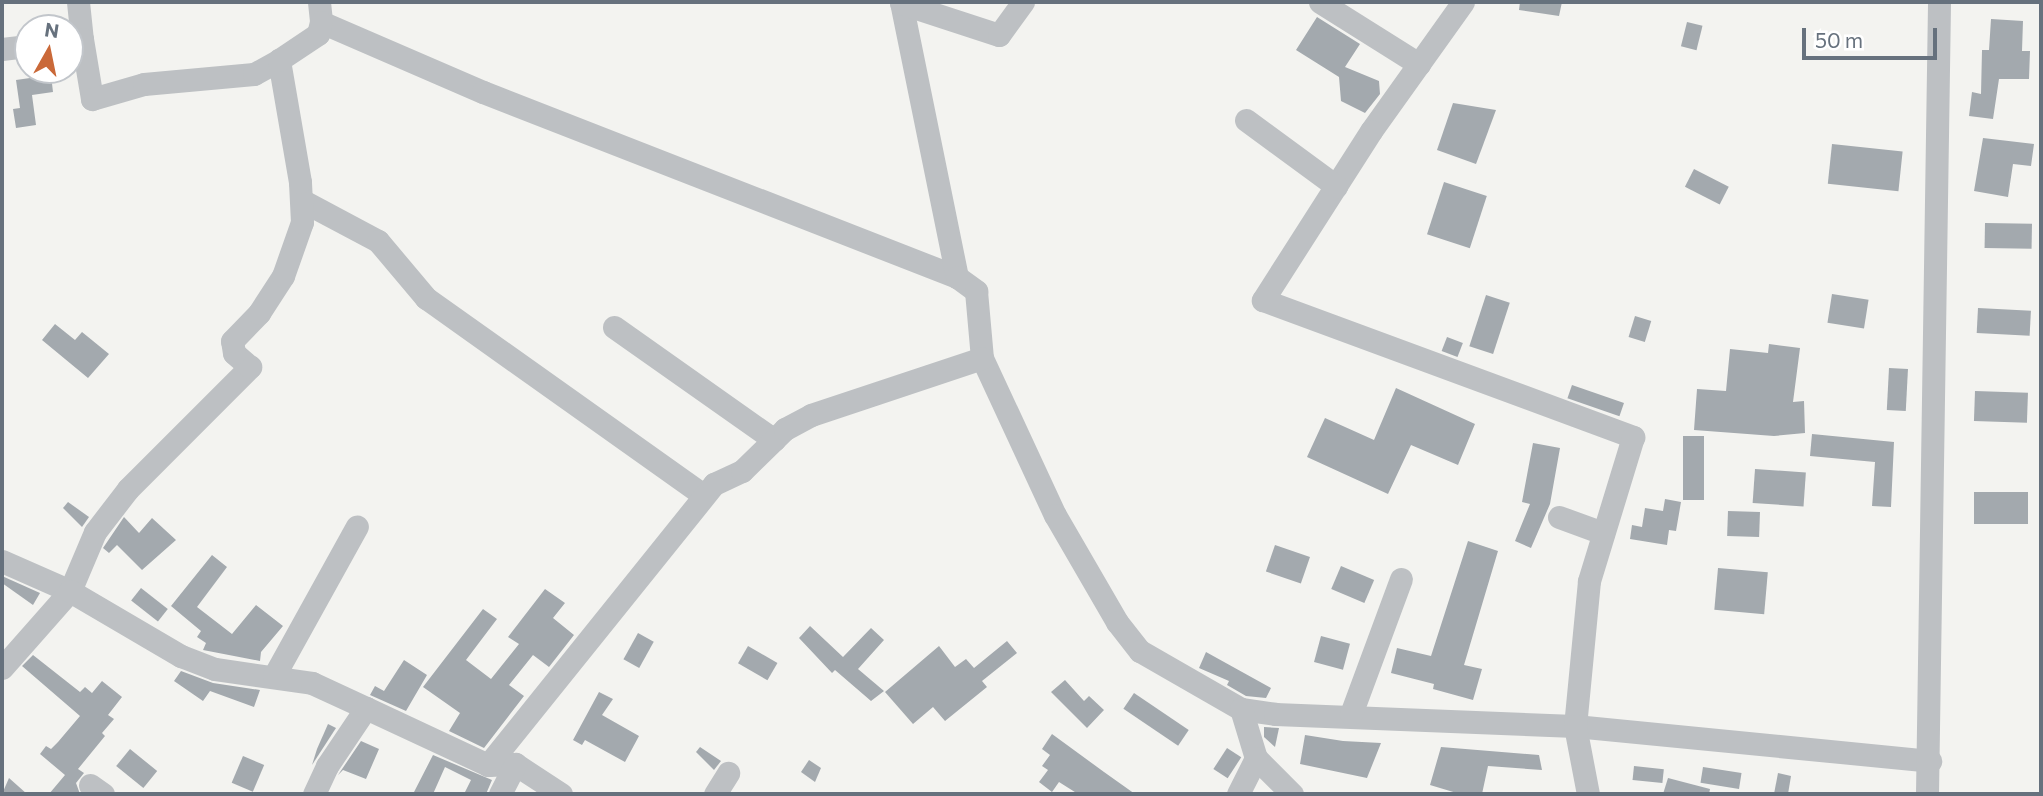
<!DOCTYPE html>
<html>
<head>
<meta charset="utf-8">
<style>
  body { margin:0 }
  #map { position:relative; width:2043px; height:796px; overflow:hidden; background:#f3f3f0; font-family:Commissioner,sans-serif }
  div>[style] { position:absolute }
  .building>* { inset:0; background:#a3a9ae; transform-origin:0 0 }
  .minor>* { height:23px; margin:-11.5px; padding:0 11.5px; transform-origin:11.5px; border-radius:11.5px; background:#bdc0c3 }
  span { translate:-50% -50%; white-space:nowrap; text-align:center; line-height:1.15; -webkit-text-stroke:7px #fff; paint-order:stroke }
  .frame { position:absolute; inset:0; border:4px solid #66717d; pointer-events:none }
  .north { position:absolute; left:14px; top:14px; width:70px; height:70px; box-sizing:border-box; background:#fff; border:2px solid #c2c6cb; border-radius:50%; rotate:9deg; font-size:19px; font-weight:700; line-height:28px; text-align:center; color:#66717d }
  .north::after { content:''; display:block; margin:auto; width:24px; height:32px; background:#ca6939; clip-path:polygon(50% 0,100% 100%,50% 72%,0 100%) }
  .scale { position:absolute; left:1802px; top:28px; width:135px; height:32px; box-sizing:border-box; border:4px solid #66717d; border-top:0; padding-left:9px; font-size:21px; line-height:24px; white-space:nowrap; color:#66717d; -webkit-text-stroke:5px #fff; paint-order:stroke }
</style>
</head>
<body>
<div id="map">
  <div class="building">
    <i style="clip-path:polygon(1520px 2px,1562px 2px,1559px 16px,1519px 10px)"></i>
    <i style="clip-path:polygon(1317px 17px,1360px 44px,1345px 67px,1379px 81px,1380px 94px,1365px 113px,1341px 101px,1339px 77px,1296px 50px)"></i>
    <i style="clip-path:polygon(1991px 19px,2023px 21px,2022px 51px,2030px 51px,2029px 79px,1999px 79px,1993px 119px,1969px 116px,1972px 92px,1981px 94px,1982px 50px,1989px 50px)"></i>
    <i style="left:1687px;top:22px;width:16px;height:25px;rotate:14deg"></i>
    <i style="clip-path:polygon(51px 75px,53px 92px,32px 95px,36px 125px,16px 128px,13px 109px,20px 108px,16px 80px)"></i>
    <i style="clip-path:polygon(1453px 103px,1496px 110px,1476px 164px,1437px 150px)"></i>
    <i style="clip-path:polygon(1983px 138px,2034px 144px,2031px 166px,2013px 164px,2008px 197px,1974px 191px)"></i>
    <i style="left:1832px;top:144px;width:71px;height:40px;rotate:6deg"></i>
    <i style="left:1694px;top:169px;width:39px;height:20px;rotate:27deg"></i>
    <i style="left:1444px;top:182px;width:45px;height:55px;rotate:18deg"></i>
    <i style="left:1985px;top:223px;width:47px;height:25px;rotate:1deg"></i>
    <i style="left:1832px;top:294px;width:37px;height:29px;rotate:9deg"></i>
    <i style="left:1486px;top:295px;width:25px;height:54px;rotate:18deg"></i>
    <i style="left:1978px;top:308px;width:53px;height:25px;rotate:3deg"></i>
    <i style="left:1635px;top:316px;width:17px;height:22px;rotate:17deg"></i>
    <i style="clip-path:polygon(55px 324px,75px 340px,82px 332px,109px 354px,88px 378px,42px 340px)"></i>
    <i style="left:1447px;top:337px;width:17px;height:15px;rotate:21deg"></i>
    <i style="clip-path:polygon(1769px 344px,1800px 348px,1793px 402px,1804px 401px,1805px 433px,1774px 436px,1694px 430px,1697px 389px,1726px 391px,1730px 349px,1768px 353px)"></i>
    <i style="left:1889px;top:368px;width:19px;height:42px;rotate:3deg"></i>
    <i style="left:1572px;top:385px;width:55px;height:14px;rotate:19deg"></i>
    <i style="clip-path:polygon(1396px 388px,1475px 424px,1458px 465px,1411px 445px,1388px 494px,1307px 457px,1325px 418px,1374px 440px)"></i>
    <i style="left:1975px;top:391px;width:53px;height:30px;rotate:2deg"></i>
    <i style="clip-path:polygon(1812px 434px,1894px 442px,1891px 507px,1872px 506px,1875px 462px,1810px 456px)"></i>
    <i style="left:1683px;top:436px;width:21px;height:64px"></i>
    <i style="clip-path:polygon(1533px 443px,1560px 448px,1550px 504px,1531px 548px,1515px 541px,1530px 504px,1522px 502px)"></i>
    <i style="left:1755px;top:469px;width:51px;height:34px;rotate:4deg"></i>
    <i style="left:2028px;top:492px;width:32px;height:54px;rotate:90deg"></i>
    <i style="clip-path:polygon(1665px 499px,1681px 502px,1676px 531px,1669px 530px,1667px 545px,1630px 539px,1632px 525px,1642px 527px,1645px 508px,1663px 511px)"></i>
    <i style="clip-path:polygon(68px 502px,89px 517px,82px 527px,63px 508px)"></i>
    <i style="left:1728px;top:511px;width:32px;height:25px;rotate:2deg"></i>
    <i style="clip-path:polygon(124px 517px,139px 533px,152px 518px,176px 540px,142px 570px,117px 545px,109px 553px,103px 548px)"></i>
    <i style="clip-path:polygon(1468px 541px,1498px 551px,1464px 665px,1482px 669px,1473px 700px,1433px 689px,1434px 684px,1391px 673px,1397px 648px,1431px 656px)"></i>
    <i style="left:1275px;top:545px;width:37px;height:28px;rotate:19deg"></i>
    <i style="clip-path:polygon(212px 555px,227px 567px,197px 607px,232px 634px,256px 605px,283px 626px,261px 652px,260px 661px,203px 650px,206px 643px,197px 637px,201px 631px,171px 606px)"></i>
    <i style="left:1341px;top:566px;width:36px;height:25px;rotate:23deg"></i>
    <i style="left:1718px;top:568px;width:50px;height:42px;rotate:5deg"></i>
    <i style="clip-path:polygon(2px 576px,40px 593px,33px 605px,2px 583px)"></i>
    <i style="left:141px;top:588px;width:34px;height:16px;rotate:38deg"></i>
    <i style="clip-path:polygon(545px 589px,565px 603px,553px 618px,574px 635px,549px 667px,533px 655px,509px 685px,524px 696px,484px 748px,449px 731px,460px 713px,423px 687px,483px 609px,497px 619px,466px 660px,491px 679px,519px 644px,508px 637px)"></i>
    <i style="clip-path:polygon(810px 626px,843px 657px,871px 628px,884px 640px,858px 669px,884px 691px,871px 701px,835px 670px,832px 673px,799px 638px)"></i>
    <i style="left:638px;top:633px;width:18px;height:30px;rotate:29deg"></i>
    <i style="left:1321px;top:636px;width:30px;height:27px;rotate:15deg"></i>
    <i style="clip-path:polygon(1007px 641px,1017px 653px,982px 681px,987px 687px,945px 721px,933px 707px,913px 724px,885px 692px,939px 646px,955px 667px,966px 659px,974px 668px)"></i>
    <i style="left:748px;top:646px;width:34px;height:20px;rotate:30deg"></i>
    <i style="clip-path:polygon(1206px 652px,1271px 688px,1266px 698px,1246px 696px,1227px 685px,1229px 681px,1199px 668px)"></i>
    <i style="clip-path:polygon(33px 655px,80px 692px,85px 687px,92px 693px,102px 681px,122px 697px,108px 715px,114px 719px,102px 733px,105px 736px,78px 769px,84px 773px,76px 783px,80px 794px,49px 794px,65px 775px,40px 754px,46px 746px,51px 749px,58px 742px,80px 716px,22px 666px)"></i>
    <i style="clip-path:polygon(404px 660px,427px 675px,406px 711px,370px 695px,375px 686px,384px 691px)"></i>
    <i style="clip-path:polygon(181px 671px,213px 683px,260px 690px,254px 707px,210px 691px,203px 701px,174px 681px)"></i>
    <i style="clip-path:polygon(1065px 680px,1084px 701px,1089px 696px,1104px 710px,1087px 728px,1051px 692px)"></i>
    <i style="clip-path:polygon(599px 692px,613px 699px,602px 715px,639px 736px,625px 762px,585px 740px,582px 745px,573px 740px)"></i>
    <i style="left:1134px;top:693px;width:66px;height:19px;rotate:34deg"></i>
    <i style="clip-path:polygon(328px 724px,336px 728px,312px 765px,317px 749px)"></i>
    <i style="clip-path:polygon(1264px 727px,1279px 728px,1275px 747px,1264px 737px)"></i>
    <i style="clip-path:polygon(1052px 734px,1104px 772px,1135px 794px,1078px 794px,1059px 782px,1052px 792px,1039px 782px,1048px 770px,1042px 766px,1050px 755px,1042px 749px)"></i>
    <i style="clip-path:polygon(1305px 735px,1343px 741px,1381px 743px,1367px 778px,1300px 764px)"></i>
    <i style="clip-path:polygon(361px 741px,379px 749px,366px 779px,343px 770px,338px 775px)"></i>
    <i style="clip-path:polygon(700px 747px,721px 761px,714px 770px,696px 752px)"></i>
    <i style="clip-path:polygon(1441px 747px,1539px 755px,1542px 770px,1488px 766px,1482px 794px,1460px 794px,1430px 785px)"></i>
    <i style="left:1227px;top:748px;width:17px;height:25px;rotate:33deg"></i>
    <i style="left:130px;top:749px;width:35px;height:22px;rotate:39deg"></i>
    <i style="clip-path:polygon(433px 755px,492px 780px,486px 794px,464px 794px,471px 780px,445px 767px,433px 794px,413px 794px)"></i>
    <i style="left:243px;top:756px;width:23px;height:29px;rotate:23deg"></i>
    <i style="clip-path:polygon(809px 760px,821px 768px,815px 782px,801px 772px)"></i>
    <i style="left:1634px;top:766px;width:30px;height:14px;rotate:6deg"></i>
    <i style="left:1703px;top:767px;width:39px;height:16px;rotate:9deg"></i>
    <i style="clip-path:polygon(1778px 773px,1791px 776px,1788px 794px,1774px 794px)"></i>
    <i style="clip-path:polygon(9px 778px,27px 794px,2px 794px)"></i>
    <i style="clip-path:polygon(1668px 778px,1710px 789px,1709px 794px,1663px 794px)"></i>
  </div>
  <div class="minor">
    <i style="left:78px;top:2px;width:37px;rotate:84deg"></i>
    <i style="left:319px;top:2px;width:20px;rotate:84deg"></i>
    <i style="left:321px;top:22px;width:176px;rotate:23.4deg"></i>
    <i style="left:483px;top:92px;width:509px;rotate:21.32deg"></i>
    <i style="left:901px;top:2px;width:281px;rotate:78.5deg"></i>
    <i style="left:957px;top:277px;width:24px;rotate:36deg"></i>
    <i style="left:976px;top:291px;width:67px;rotate:84.9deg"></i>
    <i style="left:982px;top:358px;width:173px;rotate:65.1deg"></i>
    <i style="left:1055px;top:515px;width:124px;rotate:59.9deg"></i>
    <i style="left:1117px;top:622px;width:37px;rotate:52deg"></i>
    <i style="left:1140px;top:651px;width:116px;rotate:29.9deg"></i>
    <i style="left:1241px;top:709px;width:34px;rotate:8deg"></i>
    <i style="left:1275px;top:714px;width:300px;rotate:2.3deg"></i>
    <i style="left:1575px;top:726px;width:357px;rotate:5.6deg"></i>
    <i style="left:1320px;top:2px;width:117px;rotate:32.1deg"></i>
    <i style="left:1463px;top:2px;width:158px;rotate:125.5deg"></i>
    <i style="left:1371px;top:131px;width:201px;rotate:122.6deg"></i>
    <i style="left:1263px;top:300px;width:395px;rotate:20.3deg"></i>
    <i style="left:1633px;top:437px;width:151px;rotate:107deg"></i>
    <i style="left:1589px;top:581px;width:146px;rotate:95.5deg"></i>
    <i style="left:1575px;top:726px;width:69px;rotate:79.2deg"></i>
    <i style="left:901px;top:3px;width:103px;rotate:18.1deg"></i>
    <i style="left:999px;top:35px;width:41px;rotate:-54deg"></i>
    <i style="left:70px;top:41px;width:12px;rotate:-9deg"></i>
    <i style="left:82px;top:39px;width:61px;rotate:80.5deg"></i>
    <i style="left:92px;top:99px;width:54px;rotate:-16.1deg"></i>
    <i style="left:144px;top:84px;width:110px;rotate:-5.2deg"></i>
    <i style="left:254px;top:74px;width:29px;rotate:-29deg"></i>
    <i style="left:2px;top:49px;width:26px;rotate:-7deg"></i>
    <i style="left:1246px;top:120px;width:112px;rotate:36.3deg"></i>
    <i style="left:301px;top:200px;width:87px;rotate:28deg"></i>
    <i style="left:378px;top:241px;width:75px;rotate:49.9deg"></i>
    <i style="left:426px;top:298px;width:340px;rotate:35.4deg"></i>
    <i style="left:614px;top:327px;width:196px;rotate:35.2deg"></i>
    <i style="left:1559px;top:517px;width:47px;rotate:20deg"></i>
    <i style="left:2px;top:561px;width:74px;rotate:23.8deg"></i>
    <i style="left:70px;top:591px;width:64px;rotate:-67deg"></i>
    <i style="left:95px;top:532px;width:54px;rotate:-52.5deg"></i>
    <i style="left:128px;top:489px;width:173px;rotate:-45deg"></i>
    <i style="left:250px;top:367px;width:21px;rotate:-139deg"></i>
    <i style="left:234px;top:353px;width:12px;rotate:-99deg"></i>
    <i style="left:232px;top:341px;width:39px;rotate:-46deg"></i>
    <i style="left:259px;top:313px;width:44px;rotate:-57deg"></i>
    <i style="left:283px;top:276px;width:57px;rotate:-70.6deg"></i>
    <i style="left:302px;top:222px;width:40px;rotate:-92.9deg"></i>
    <i style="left:300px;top:182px;width:124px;rotate:-99.8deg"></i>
    <i style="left:279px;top:60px;width:47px;rotate:-33.7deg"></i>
    <i style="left:318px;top:34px;width:12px;rotate:-76deg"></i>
    <i style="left:2px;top:668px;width:103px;rotate:-48.6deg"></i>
    <i style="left:70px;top:591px;width:129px;rotate:30.4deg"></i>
    <i style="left:181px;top:656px;width:36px;rotate:21deg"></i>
    <i style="left:215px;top:669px;width:98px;rotate:8.2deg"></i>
    <i style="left:312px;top:683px;width:60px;rotate:24.8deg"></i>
    <i style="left:274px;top:676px;width:171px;rotate:-61deg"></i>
    <i style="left:1241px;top:709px;width:51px;rotate:73deg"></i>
    <i style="left:1256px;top:758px;width:51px;rotate:45deg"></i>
    <i style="left:1351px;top:714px;width:144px;rotate:-69.7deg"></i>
    <i style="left:488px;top:765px;width:27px;rotate:-2deg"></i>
    <i style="left:515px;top:764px;width:55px;rotate:33.1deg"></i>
    <i style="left:90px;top:785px;width:16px;rotate:35deg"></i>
    <i style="left:314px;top:794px;width:31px;rotate:-65deg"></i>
    <i style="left:327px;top:766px;width:70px;rotate:-56.1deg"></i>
    <i style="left:366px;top:708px;width:135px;rotate:25deg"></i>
    <i style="left:488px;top:765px;width:361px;rotate:-51.2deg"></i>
    <i style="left:714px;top:484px;width:31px;rotate:-25deg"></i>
    <i style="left:742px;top:471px;width:60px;rotate:-44.3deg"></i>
    <i style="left:785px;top:429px;width:30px;rotate:-28deg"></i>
    <i style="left:811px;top:415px;width:180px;rotate:-18.4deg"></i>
    <i style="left:500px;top:794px;width:34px;rotate:-63deg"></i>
    <i style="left:715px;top:794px;width:25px;rotate:-58deg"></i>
    <i style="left:1238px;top:794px;width:40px;rotate:-63.4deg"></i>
    <i style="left:1927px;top:794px;width:792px;rotate:-89.13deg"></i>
  </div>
  <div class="frame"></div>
  <div class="north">N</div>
  <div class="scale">50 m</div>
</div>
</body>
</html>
